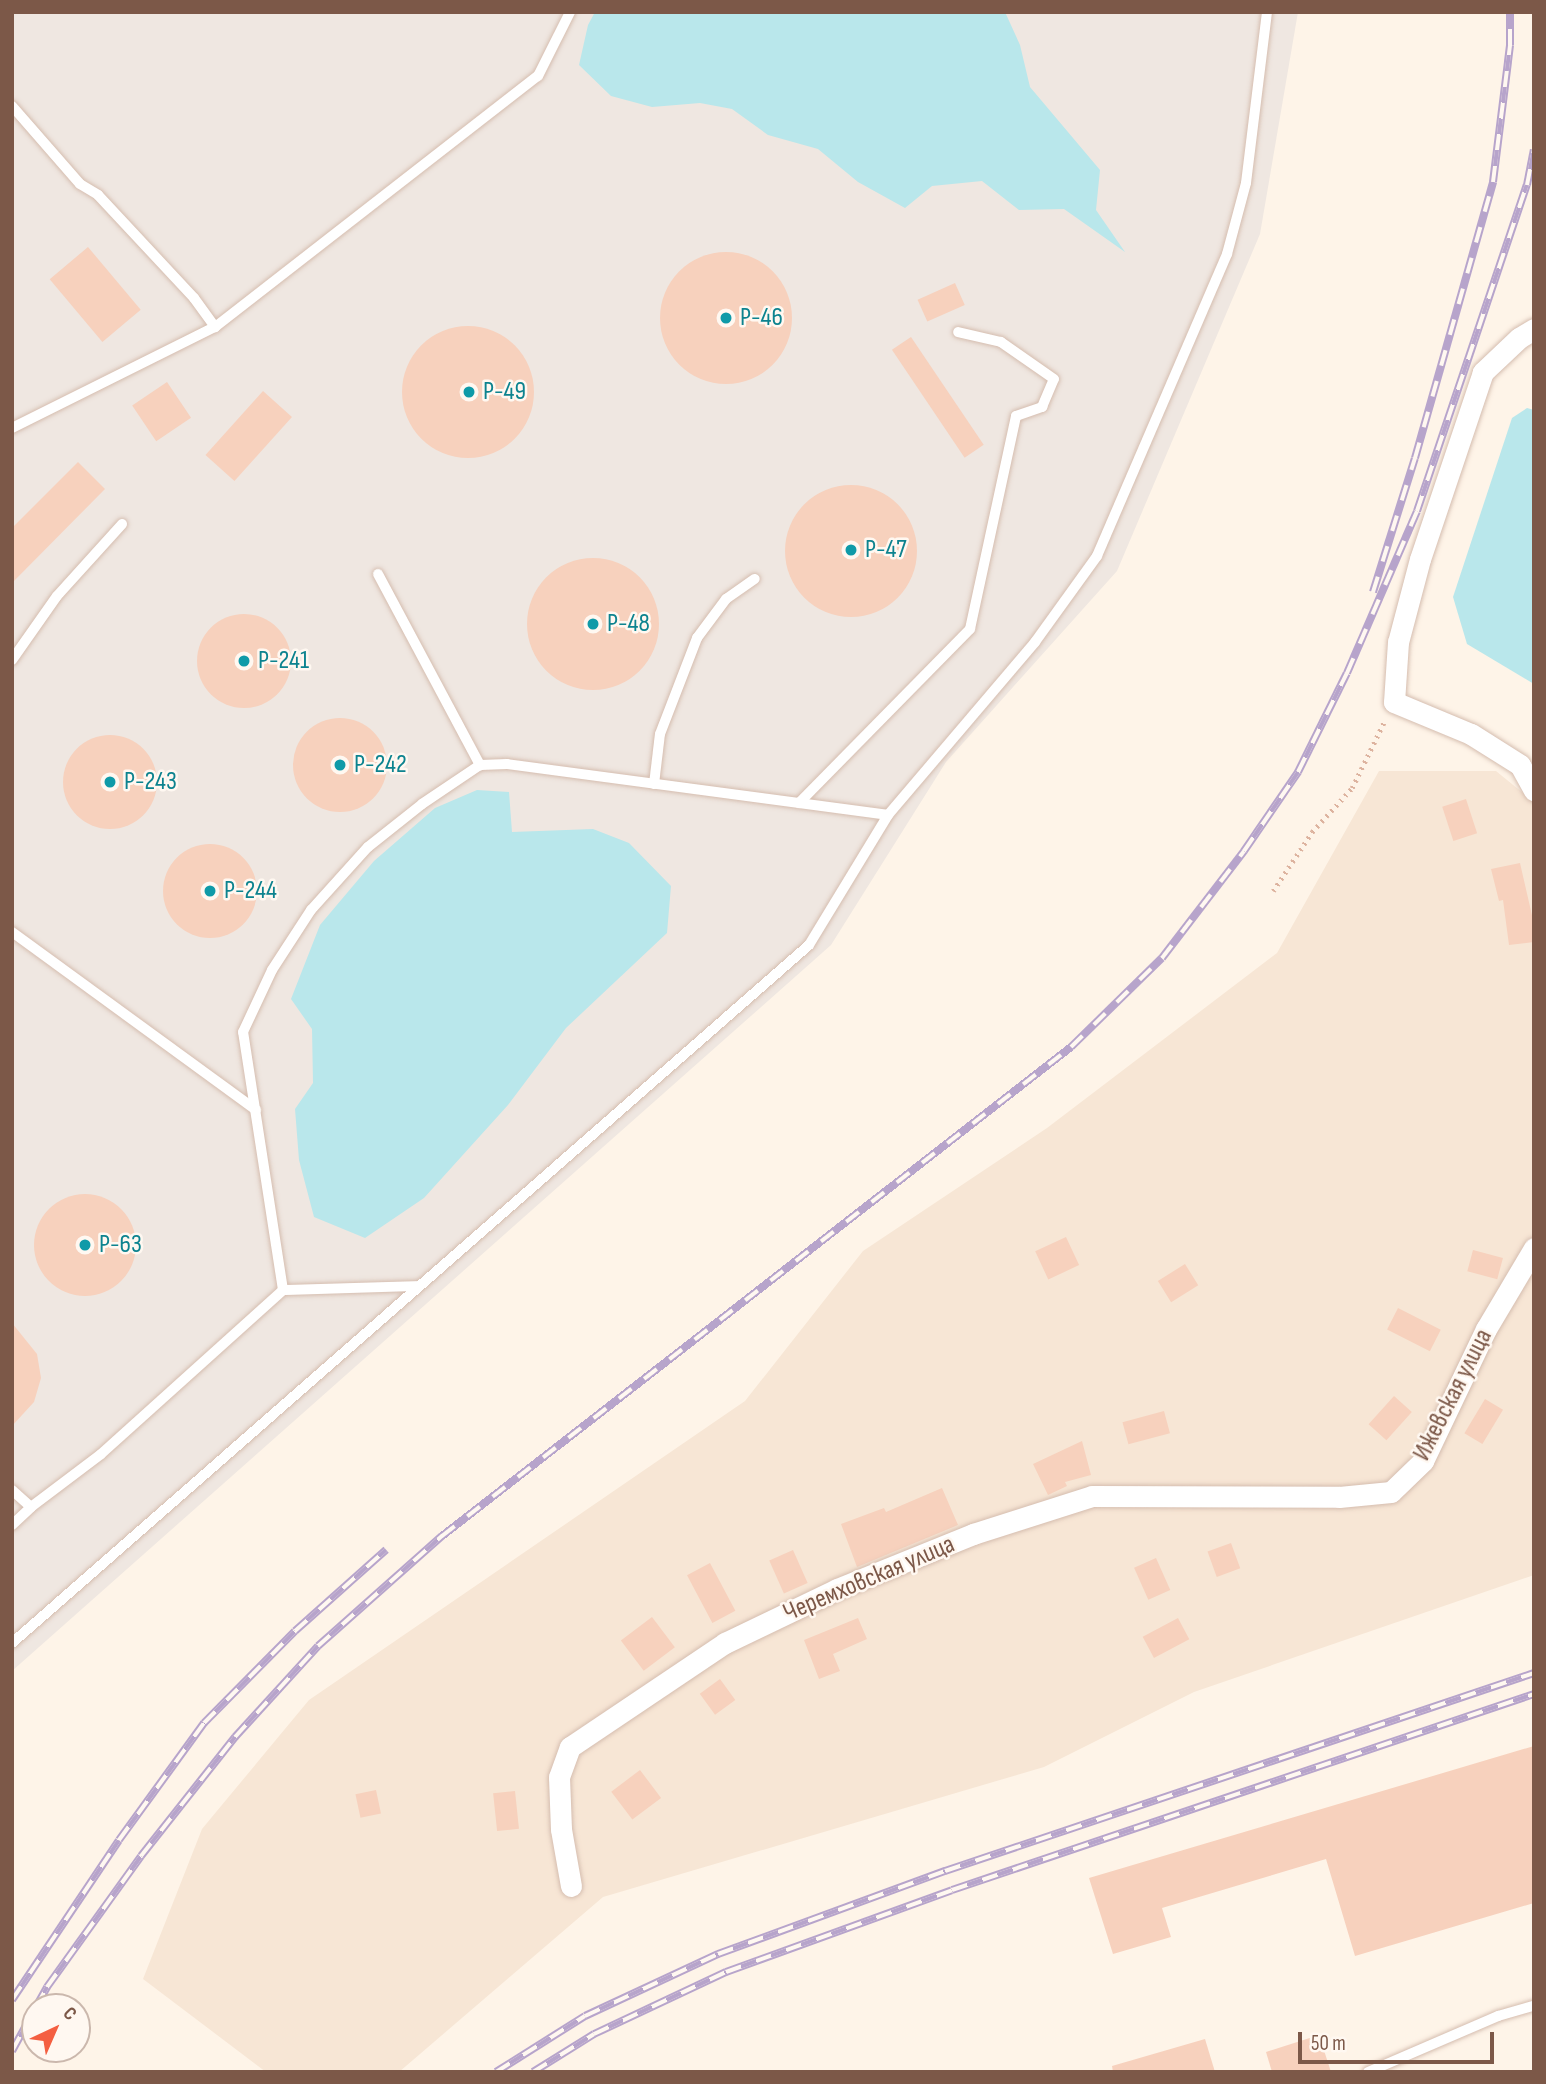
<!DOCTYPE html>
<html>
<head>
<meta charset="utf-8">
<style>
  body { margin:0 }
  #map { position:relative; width:1546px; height:2084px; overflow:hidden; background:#fef4e8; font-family:"Sofia Sans Condensed",sans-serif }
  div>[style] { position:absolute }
  .residential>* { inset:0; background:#f7e6d5 }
  .industrial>* { inset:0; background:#efe7e1 }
  .water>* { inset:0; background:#b9e7eb }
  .building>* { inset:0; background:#f7d1bd; transform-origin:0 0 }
  .round { border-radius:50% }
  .path>* { height:4.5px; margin-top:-2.25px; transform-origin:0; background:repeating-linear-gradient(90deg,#ddb39f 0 2px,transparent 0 7px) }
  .roads { filter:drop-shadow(0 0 2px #d5bdaf) drop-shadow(0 0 2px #d5bdaf) }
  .lane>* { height:10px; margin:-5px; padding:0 5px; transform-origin:5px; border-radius:5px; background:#fff }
  .street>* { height:21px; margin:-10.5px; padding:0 10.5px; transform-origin:10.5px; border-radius:10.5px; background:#fff }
  .rail>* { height:8px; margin-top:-4px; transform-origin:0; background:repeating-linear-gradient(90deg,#fff8f1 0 16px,#b7a4cb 0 32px); box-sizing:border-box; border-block:2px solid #b7a4cb }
  .dots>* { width:19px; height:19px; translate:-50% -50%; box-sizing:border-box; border:4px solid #fff8f1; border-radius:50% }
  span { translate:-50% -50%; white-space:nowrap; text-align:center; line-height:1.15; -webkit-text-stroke:5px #fff8f1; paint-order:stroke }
  .culture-label { font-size:26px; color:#0d838f }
  .left { translate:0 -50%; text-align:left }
  .street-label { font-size:26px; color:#7c5848 }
  .frame { position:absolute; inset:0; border:14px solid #7c5848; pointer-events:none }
  .north { position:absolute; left:21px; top:1993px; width:70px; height:70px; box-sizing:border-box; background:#fff8f1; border:2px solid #cbb8ad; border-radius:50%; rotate:44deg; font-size:19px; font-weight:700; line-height:28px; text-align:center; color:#7c5848 }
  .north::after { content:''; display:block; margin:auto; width:24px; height:32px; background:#f45f41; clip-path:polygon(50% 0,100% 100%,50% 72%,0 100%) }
  .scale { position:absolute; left:1298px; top:2032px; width:196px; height:32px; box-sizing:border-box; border:4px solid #7c5848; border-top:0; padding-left:9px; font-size:21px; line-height:24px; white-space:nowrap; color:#7c5848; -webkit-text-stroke:5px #fff8f1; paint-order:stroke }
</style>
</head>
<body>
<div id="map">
  <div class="residential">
    <i style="clip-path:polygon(1379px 771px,1496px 771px,1534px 802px,1534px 1575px,1194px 1692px,1044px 1767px,603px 1897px,399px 2072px,266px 2072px,143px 1979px,202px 1829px,309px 1700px,745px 1401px,863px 1251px,1047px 1128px,1277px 953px)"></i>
  </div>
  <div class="industrial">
    <i style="clip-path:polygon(12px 12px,1298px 12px,1260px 234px,1117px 571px,946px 762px,831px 945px,12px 1671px)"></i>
  </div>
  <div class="water">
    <i style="clip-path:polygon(595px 12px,1005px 12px,1020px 45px,1030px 87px,1100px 170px,1096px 210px,1125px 252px,1064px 209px,1019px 210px,982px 181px,932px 186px,905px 208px,858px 182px,818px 149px,768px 135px,732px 109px,700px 103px,652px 107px,611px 96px,579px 65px,588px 25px)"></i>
    <i style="clip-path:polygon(1527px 408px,1534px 410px,1534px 684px,1467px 644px,1453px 597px,1512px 418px)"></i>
    <i style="clip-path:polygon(477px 790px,509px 792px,512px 832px,593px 829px,629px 843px,671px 886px,667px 933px,566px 1028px,508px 1105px,424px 1198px,365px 1238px,314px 1217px,299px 1160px,295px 1109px,313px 1083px,312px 1029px,291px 999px,320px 925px,374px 861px,435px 808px)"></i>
  </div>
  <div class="building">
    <i style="left:88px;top:247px;width:82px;height:50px;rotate:50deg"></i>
    <i class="round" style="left:660px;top:252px;width:132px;height:132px"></i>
    <i style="left:955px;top:283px;width:24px;height:41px;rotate:66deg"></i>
    <i class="round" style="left:402px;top:326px;width:132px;height:132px"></i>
    <i style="left:911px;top:337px;width:130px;height:23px;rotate:56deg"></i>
    <i style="left:167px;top:382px;width:43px;height:42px;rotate:56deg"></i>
    <i style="left:263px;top:391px;width:39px;height:86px;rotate:42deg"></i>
    <i style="clip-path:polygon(78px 462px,105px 489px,12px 583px,12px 528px)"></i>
    <i class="round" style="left:785px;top:485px;width:132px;height:132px"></i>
    <i class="round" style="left:527px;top:558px;width:132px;height:132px"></i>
    <i class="round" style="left:197px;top:614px;width:94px;height:94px"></i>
    <i class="round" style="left:293px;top:718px;width:94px;height:94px"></i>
    <i class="round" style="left:63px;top:735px;width:94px;height:94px"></i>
    <i style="left:1466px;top:799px;width:36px;height:25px;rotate:72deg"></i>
    <i class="round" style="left:163px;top:844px;width:94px;height:94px"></i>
    <i style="clip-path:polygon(1520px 863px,1534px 924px,1534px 942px,1509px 945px,1503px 900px,1499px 901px,1491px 869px)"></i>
    <i class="round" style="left:34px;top:1194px;width:102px;height:102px"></i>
    <i style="left:1066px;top:1237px;width:31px;height:34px;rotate:65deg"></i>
    <i style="left:1473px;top:1250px;width:31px;height:22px;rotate:15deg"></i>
    <i style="left:1185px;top:1264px;width:25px;height:32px;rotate:58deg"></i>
    <i style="left:1398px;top:1308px;width:48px;height:24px;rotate:27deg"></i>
    <i style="clip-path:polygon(12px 1323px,37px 1354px,41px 1378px,34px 1402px,12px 1426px)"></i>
    <i style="left:1394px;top:1396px;width:24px;height:38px;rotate:42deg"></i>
    <i style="left:1485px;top:1399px;width:21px;height:40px;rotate:31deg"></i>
    <i style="left:1164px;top:1411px;width:23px;height:43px;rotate:75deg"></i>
    <i style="clip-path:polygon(1082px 1441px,1091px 1475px,1065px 1482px,1067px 1486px,1048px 1495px,1033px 1464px)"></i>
    <i style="clip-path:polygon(942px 1488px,958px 1525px,857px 1567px,841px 1524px,884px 1508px,886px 1512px)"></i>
    <i style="left:1231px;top:1543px;width:27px;height:25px;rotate:70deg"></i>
    <i style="left:793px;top:1550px;width:36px;height:26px;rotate:66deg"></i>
    <i style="left:1156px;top:1558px;width:35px;height:24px;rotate:66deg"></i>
    <i style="left:710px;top:1563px;width:54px;height:26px;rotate:62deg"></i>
    <i style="left:652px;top:1617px;width:38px;height:39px;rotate:53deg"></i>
    <i style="clip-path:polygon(858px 1618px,867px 1639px,833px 1654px,840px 1671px,819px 1679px,804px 1640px)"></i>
    <i style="left:1178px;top:1618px;width:24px;height:40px;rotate:62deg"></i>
    <i style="left:720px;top:1679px;width:26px;height:25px;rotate:54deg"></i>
    <i style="clip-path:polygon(1534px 1746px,1534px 1903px,1355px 1956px,1326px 1859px,1162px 1908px,1171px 1937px,1113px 1954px,1089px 1878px)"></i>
    <i style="left:640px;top:1770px;width:35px;height:36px;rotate:53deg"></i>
    <i style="left:376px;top:1790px;width:24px;height:21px;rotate:78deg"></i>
    <i style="left:515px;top:1791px;width:38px;height:22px;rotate:84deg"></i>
    <i style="clip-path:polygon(1319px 2035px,1331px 2072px,1272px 2072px,1266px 2052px)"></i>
    <i style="clip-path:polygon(1205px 2039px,1215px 2072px,1113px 2072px,1112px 2066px)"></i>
  </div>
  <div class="path">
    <i style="left:1273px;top:891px;width:71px;rotate:-56.5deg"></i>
    <i style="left:1312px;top:832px;width:59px;rotate:-47.7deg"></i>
    <i style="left:1352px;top:788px;width:73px;rotate:-64.1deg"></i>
  </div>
  <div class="roads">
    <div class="lane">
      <i style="left:12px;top:106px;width:103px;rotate:48.9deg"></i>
      <i style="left:80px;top:184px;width:21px;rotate:31deg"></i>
      <i style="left:98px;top:195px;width:141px;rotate:47deg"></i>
      <i style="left:194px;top:298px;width:36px;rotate:54deg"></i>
      <i style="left:12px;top:428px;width:227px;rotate:-26.5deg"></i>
      <i style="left:215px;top:327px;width:409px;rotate:-37.9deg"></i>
      <i style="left:538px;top:76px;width:72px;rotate:-63.4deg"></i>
      <i style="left:378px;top:574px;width:217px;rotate:61.9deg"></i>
      <i style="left:12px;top:660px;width:78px;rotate:-54.9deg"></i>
      <i style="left:57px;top:596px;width:97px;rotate:-47.9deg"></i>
      <i style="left:654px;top:784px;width:50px;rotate:-83.2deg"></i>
      <i style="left:660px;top:734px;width:103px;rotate:-68.9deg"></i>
      <i style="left:697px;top:638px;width:49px;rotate:-53.4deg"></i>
      <i style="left:726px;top:599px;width:35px;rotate:-35deg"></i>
      <i style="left:799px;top:803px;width:244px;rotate:-45.5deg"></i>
      <i style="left:970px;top:629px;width:218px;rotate:-77.8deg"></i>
      <i style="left:1016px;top:416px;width:28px;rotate:-19deg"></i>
      <i style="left:1042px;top:407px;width:30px;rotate:-67deg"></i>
      <i style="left:1054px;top:379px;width:65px;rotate:-145.1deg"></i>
      <i style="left:1001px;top:342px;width:44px;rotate:-166.9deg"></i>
      <i style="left:12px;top:932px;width:302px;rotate:36.1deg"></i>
      <i style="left:283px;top:1290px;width:134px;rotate:-1.7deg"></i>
      <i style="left:12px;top:1490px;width:25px;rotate:42deg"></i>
      <i style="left:31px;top:1507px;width:88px;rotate:-37.1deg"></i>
      <i style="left:101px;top:1454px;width:245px;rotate:-42deg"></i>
      <i style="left:283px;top:1290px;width:261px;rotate:-98.8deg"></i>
      <i style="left:243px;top:1032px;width:68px;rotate:-64.9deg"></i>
      <i style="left:272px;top:970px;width:72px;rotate:-57deg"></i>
      <i style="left:311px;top:910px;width:85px;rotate:-47.9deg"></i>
      <i style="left:368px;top:847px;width:69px;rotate:-38.5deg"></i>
      <i style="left:422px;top:804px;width:70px;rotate:-33.9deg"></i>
      <i style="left:480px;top:765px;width:27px;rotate:-2deg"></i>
      <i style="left:507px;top:764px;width:384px;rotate:7.6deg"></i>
      <i style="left:12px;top:1525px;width:26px;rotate:-43deg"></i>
      <i style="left:12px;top:1643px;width:1059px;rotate:-41.21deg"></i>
      <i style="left:809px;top:945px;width:152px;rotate:-58.7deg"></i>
      <i style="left:888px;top:815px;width:227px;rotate:-49.6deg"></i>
      <i style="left:1035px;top:642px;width:106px;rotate:-54.2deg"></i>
      <i style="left:1097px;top:556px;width:329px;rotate:-66.7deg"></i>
      <i style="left:1227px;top:254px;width:73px;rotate:-75deg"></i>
      <i style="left:1246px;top:183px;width:172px;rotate:-83deg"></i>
      <i style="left:1368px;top:2072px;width:142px;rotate:-23.3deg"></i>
      <i style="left:1498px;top:2016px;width:37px;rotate:-16deg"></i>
    </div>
    <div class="street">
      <i style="left:1534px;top:329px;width:17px;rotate:149deg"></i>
      <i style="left:1519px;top:338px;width:50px;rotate:136.6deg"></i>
      <i style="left:1483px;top:372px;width:197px;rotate:108.6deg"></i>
      <i style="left:1420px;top:559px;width:86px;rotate:104.8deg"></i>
      <i style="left:1398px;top:642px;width:60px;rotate:93.8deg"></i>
      <i style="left:1394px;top:702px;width:83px;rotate:22.6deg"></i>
      <i style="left:1471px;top:734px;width:58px;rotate:32.3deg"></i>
      <i style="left:1520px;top:765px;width:29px;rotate:61deg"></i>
      <i style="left:571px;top:1886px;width:58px;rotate:-100deg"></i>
      <i style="left:561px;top:1829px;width:52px;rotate:-92.2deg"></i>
      <i style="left:559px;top:1777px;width:32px;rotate:-70deg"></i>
      <i style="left:570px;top:1747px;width:187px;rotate:-33.9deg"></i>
      <i style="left:725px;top:1643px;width:124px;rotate:-25.7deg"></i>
      <i style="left:837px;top:1589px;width:147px;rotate:-22deg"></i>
      <i style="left:973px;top:1534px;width:125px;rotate:-17.7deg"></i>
      <i style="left:1092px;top:1496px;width:247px;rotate:0.2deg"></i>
      <i style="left:1339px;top:1497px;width:52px;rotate:-5.5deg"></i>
      <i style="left:1391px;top:1492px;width:45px;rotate:-44.1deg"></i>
      <i style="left:1423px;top:1461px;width:146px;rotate:-64.5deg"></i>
      <i style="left:1486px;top:1329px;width:94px;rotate:-59.3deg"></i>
    </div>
  </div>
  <div class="rail">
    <i style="left:1373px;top:592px;width:140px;rotate:-72.6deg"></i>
    <i style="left:1415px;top:458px;width:287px;rotate:-74.2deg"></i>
    <i style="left:1493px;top:182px;width:138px;rotate:-82.9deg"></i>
    <i style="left:1510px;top:45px;width:33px;rotate:-90deg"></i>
    <i style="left:12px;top:2000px;width:192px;rotate:-56.2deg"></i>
    <i style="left:119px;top:1840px;width:145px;rotate:-54deg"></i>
    <i style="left:204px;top:1723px;width:129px;rotate:-45.3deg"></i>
    <i style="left:295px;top:1631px;width:122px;rotate:-41.7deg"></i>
    <i style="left:36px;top:2007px;width:23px;rotate:-61deg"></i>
    <i style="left:47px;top:1987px;width:161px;rotate:-54.3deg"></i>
    <i style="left:141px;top:1856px;width:152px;rotate:-51.7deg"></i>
    <i style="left:235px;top:1737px;width:123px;rotate:-47.6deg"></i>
    <i style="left:318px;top:1646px;width:166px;rotate:-41.6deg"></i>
    <i style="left:442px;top:1536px;width:797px;rotate:-37.86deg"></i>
    <i style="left:1071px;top:1047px;width:127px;rotate:-44.4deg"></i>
    <i style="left:1162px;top:958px;width:135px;rotate:-52.5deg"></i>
    <i style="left:1244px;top:851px;width:96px;rotate:-55.6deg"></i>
    <i style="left:1298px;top:772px;width:110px;rotate:-63.7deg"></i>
    <i style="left:1347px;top:673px;width:176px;rotate:-66.6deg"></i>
    <i style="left:1417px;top:511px;width:344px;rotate:-71.4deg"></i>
    <i style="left:1527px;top:185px;width:36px;rotate:-79deg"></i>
    <i style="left:12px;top:2051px;width:48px;rotate:-61.3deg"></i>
    <i style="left:496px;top:2072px;width:105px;rotate:-32.2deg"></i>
    <i style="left:585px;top:2016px;width:147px;rotate:-25deg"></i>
    <i style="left:718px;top:1954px;width:242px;rotate:-20.1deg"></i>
    <i style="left:945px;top:1871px;width:621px;rotate:-18.58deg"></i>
    <i style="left:533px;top:2072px;width:72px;rotate:-31.9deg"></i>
    <i style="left:594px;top:2034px;width:146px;rotate:-25.2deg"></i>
    <i style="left:726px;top:1972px;width:240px;rotate:-19.9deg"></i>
    <i style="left:952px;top:1890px;width:614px;rotate:-18.61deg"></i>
  </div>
  <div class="dots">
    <i style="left:726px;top:318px;background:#0f9aa8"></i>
    <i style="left:469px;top:392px;background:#0f9aa8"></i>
    <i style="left:851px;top:550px;background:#0f9aa8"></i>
    <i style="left:593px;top:624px;background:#0f9aa8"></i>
    <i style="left:244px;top:661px;background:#0f9aa8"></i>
    <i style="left:340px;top:765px;background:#0f9aa8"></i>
    <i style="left:110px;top:782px;background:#0f9aa8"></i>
    <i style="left:210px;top:891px;background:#0f9aa8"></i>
    <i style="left:85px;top:1245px;background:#0f9aa8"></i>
  </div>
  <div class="culture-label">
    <span class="left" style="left:740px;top:318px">Р-46</span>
    <span class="left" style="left:483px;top:392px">Р-49</span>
    <span class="left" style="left:865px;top:550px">Р-47</span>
    <span class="left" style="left:607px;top:624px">Р-48</span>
    <span class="left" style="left:258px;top:661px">Р-241</span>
    <span class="left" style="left:354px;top:765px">Р-242</span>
    <span class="left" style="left:124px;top:782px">Р-243</span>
    <span class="left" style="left:224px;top:891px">Р-244</span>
    <span class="left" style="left:99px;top:1245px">Р-63</span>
  </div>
  <div class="street-label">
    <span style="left:1453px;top:1395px;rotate:-63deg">Ижевская улица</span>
    <span style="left:869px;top:1579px;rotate:-23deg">Черемховская улица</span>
  </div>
  <div class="frame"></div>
  <div class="north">С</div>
  <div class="scale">50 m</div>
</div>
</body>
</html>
